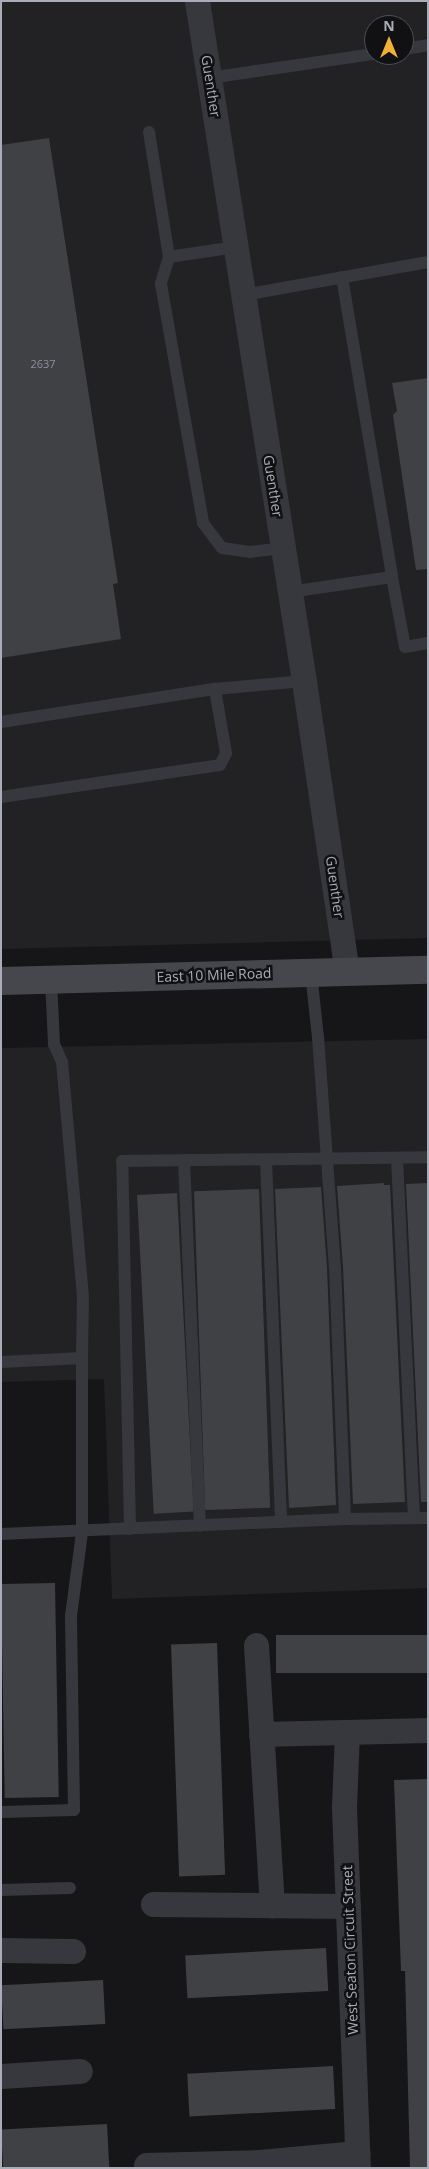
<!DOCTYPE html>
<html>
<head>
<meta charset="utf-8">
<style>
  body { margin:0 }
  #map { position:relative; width:429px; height:2169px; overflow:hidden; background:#161618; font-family:"Open Sans",sans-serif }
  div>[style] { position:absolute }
  .built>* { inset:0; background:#222225 }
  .building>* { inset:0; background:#404145; transform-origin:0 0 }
  .lane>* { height:12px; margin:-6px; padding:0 6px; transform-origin:6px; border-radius:6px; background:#37383d }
  .street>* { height:25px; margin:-12.5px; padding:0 12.5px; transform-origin:12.5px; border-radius:12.5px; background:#37383d }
  .secondary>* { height:28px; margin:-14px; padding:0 14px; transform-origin:14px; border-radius:14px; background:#45474d }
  span { translate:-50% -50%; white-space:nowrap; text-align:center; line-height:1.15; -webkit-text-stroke:5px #111113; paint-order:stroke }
  .number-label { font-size:11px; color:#8e929b }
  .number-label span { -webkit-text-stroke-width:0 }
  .street-label { font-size:14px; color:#a8adb8 }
  .frame { position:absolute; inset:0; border:2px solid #a8adb8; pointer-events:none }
  .north { position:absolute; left:364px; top:15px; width:50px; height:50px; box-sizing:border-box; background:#111113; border:1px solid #4d4f55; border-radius:50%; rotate:0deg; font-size:14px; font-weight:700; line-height:20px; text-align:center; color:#a8adb8 }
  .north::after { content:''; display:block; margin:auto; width:18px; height:22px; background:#f2b134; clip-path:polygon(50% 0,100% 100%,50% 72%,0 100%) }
</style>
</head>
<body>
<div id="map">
  <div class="built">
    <i style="clip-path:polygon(evenodd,1px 1px,428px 1px,428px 938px,1px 949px,1px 1px,374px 25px,404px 25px,404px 55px,374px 55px,374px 25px)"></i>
    <i style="clip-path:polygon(428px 1039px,428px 1588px,112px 1599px,104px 1379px,1px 1382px,1px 1048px)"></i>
  </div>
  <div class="building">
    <i style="clip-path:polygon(49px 138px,118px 583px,113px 584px,121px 639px,1px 658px,1px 145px)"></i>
    <i style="clip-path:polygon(428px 378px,428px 569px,416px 570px,393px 415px,397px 411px,392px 383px)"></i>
    <i style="clip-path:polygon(384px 1183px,384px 1185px,390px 1185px,405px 1502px,353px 1504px,343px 1267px,337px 1186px)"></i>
    <i style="clip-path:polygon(428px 1183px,428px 1502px,421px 1502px,406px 1184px)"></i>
    <i style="clip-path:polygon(321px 1187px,327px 1267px,336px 1505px,289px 1508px,275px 1189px)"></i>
    <i style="left:259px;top:1189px;width:319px;height:65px;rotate:88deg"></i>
    <i style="left:177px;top:1193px;width:319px;height:40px;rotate:87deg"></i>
    <i style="left:55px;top:1583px;width:214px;height:54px;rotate:89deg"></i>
    <i style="left:428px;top:1635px;width:38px;height:152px;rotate:90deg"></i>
    <i style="left:217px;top:1643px;width:232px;height:46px;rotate:88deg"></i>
    <i style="clip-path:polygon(428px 1779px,428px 2168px,410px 2168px,405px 1971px,401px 1971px,394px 1780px)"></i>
    <i style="left:326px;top:1948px;width:43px;height:141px;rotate:87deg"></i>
    <i style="left:103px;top:1980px;width:44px;height:102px;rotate:87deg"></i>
    <i style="left:333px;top:2066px;width:43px;height:146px;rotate:87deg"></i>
    <i style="left:107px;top:2124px;width:44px;height:106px;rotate:87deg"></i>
  </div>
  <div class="lane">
    <i style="left:404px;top:49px;width:24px;rotate:-9deg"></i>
    <i style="left:209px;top:78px;width:167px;rotate:-8.3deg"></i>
    <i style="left:149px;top:132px;width:127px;rotate:80.9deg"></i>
    <i style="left:236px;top:247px;width:68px;rotate:171.5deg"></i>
    <i style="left:169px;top:257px;width:28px;rotate:107deg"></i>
    <i style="left:161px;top:284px;width:243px;rotate:80deg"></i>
    <i style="left:203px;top:523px;width:31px;rotate:53deg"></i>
    <i style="left:222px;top:548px;width:28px;rotate:8deg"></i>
    <i style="left:250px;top:552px;width:32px;rotate:-7deg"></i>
    <i style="left:342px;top:277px;width:304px;rotate:80.5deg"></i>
    <i style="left:243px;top:295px;width:188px;rotate:-10.1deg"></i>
    <i style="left:289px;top:592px;width:104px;rotate:-8.3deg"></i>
    <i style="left:392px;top:577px;width:71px;rotate:79.5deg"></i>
    <i style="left:405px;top:647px;width:23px;rotate:-10deg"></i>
    <i style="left:1px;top:722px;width:217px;rotate:-8.8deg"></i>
    <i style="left:215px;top:689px;width:89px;rotate:-5.1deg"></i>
    <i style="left:1px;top:797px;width:221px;rotate:-8.3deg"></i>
    <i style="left:220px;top:765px;width:13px;rotate:-63deg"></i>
    <i style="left:226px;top:753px;width:65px;rotate:-99.8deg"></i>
    <i style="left:311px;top:973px;width:64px;rotate:83.8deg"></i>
    <i style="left:318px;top:1037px;width:231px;rotate:85.8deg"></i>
    <i style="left:335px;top:1267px;width:252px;rotate:87.7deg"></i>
    <i style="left:345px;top:1519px;width:83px;rotate:-0.7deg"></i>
    <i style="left:397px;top:1158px;width:360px;rotate:87.3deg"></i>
    <i style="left:184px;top:1160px;width:366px;rotate:87.5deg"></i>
    <i style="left:266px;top:1160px;width:362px;rotate:87.6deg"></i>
    <i style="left:1px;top:1362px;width:81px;rotate:-2.8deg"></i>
    <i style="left:82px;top:1358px;width:61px;rotate:-89.1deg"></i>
    <i style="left:83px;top:1297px;width:236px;rotate:-95.1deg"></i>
    <i style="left:62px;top:1062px;width:20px;rotate:-114deg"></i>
    <i style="left:54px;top:1044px;width:64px;rotate:-92.7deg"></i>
    <i style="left:130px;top:1529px;width:368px;rotate:-91.2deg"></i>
    <i style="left:122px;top:1161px;width:306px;rotate:-0.7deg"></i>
    <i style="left:1px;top:1534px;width:344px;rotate:-2.5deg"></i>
    <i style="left:1px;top:1812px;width:73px;rotate:-1.6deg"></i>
    <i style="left:74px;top:1810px;width:194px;rotate:-90.9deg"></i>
    <i style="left:71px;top:1616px;width:85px;rotate:-82.5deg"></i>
    <i style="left:82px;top:1532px;width:174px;rotate:-90deg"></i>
    <i style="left:1px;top:1890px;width:69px;rotate:-1.7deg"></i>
  </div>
  <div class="street">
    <i style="left:197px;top:1px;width:688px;rotate:81.06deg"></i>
    <i style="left:304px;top:681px;width:294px;rotate:81.6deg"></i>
    <i style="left:256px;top:1645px;width:261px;rotate:86.5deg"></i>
    <i style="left:347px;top:1732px;width:75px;rotate:92.3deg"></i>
    <i style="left:344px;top:1807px;width:361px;rotate:87.8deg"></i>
    <i style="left:261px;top:1734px;width:167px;rotate:-1.4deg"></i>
    <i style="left:153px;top:1904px;width:195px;rotate:0.6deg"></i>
    <i style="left:1px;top:1950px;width:72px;rotate:0.8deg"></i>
    <i style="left:1px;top:2076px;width:79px;rotate:-3.6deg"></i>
    <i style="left:146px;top:2165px;width:113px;rotate:-1.5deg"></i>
    <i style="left:259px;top:2162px;width:99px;rotate:-5.2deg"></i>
  </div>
  <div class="secondary">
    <i style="left:1px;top:981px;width:427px;rotate:-1.5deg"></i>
  </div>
  <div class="number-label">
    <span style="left:43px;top:364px">2637</span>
  </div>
  <div class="street-label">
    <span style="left:211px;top:86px;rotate:81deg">Guenther</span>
    <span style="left:273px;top:486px;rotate:81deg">Guenther</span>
    <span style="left:335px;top:887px;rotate:82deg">Guenther</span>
    <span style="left:214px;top:975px;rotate:-2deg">East 10 Mile Road</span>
    <span style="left:350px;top:1950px;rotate:-92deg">West Seaton Circuit Street</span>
  </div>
  <div class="frame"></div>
  <div class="north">N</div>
</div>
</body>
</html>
